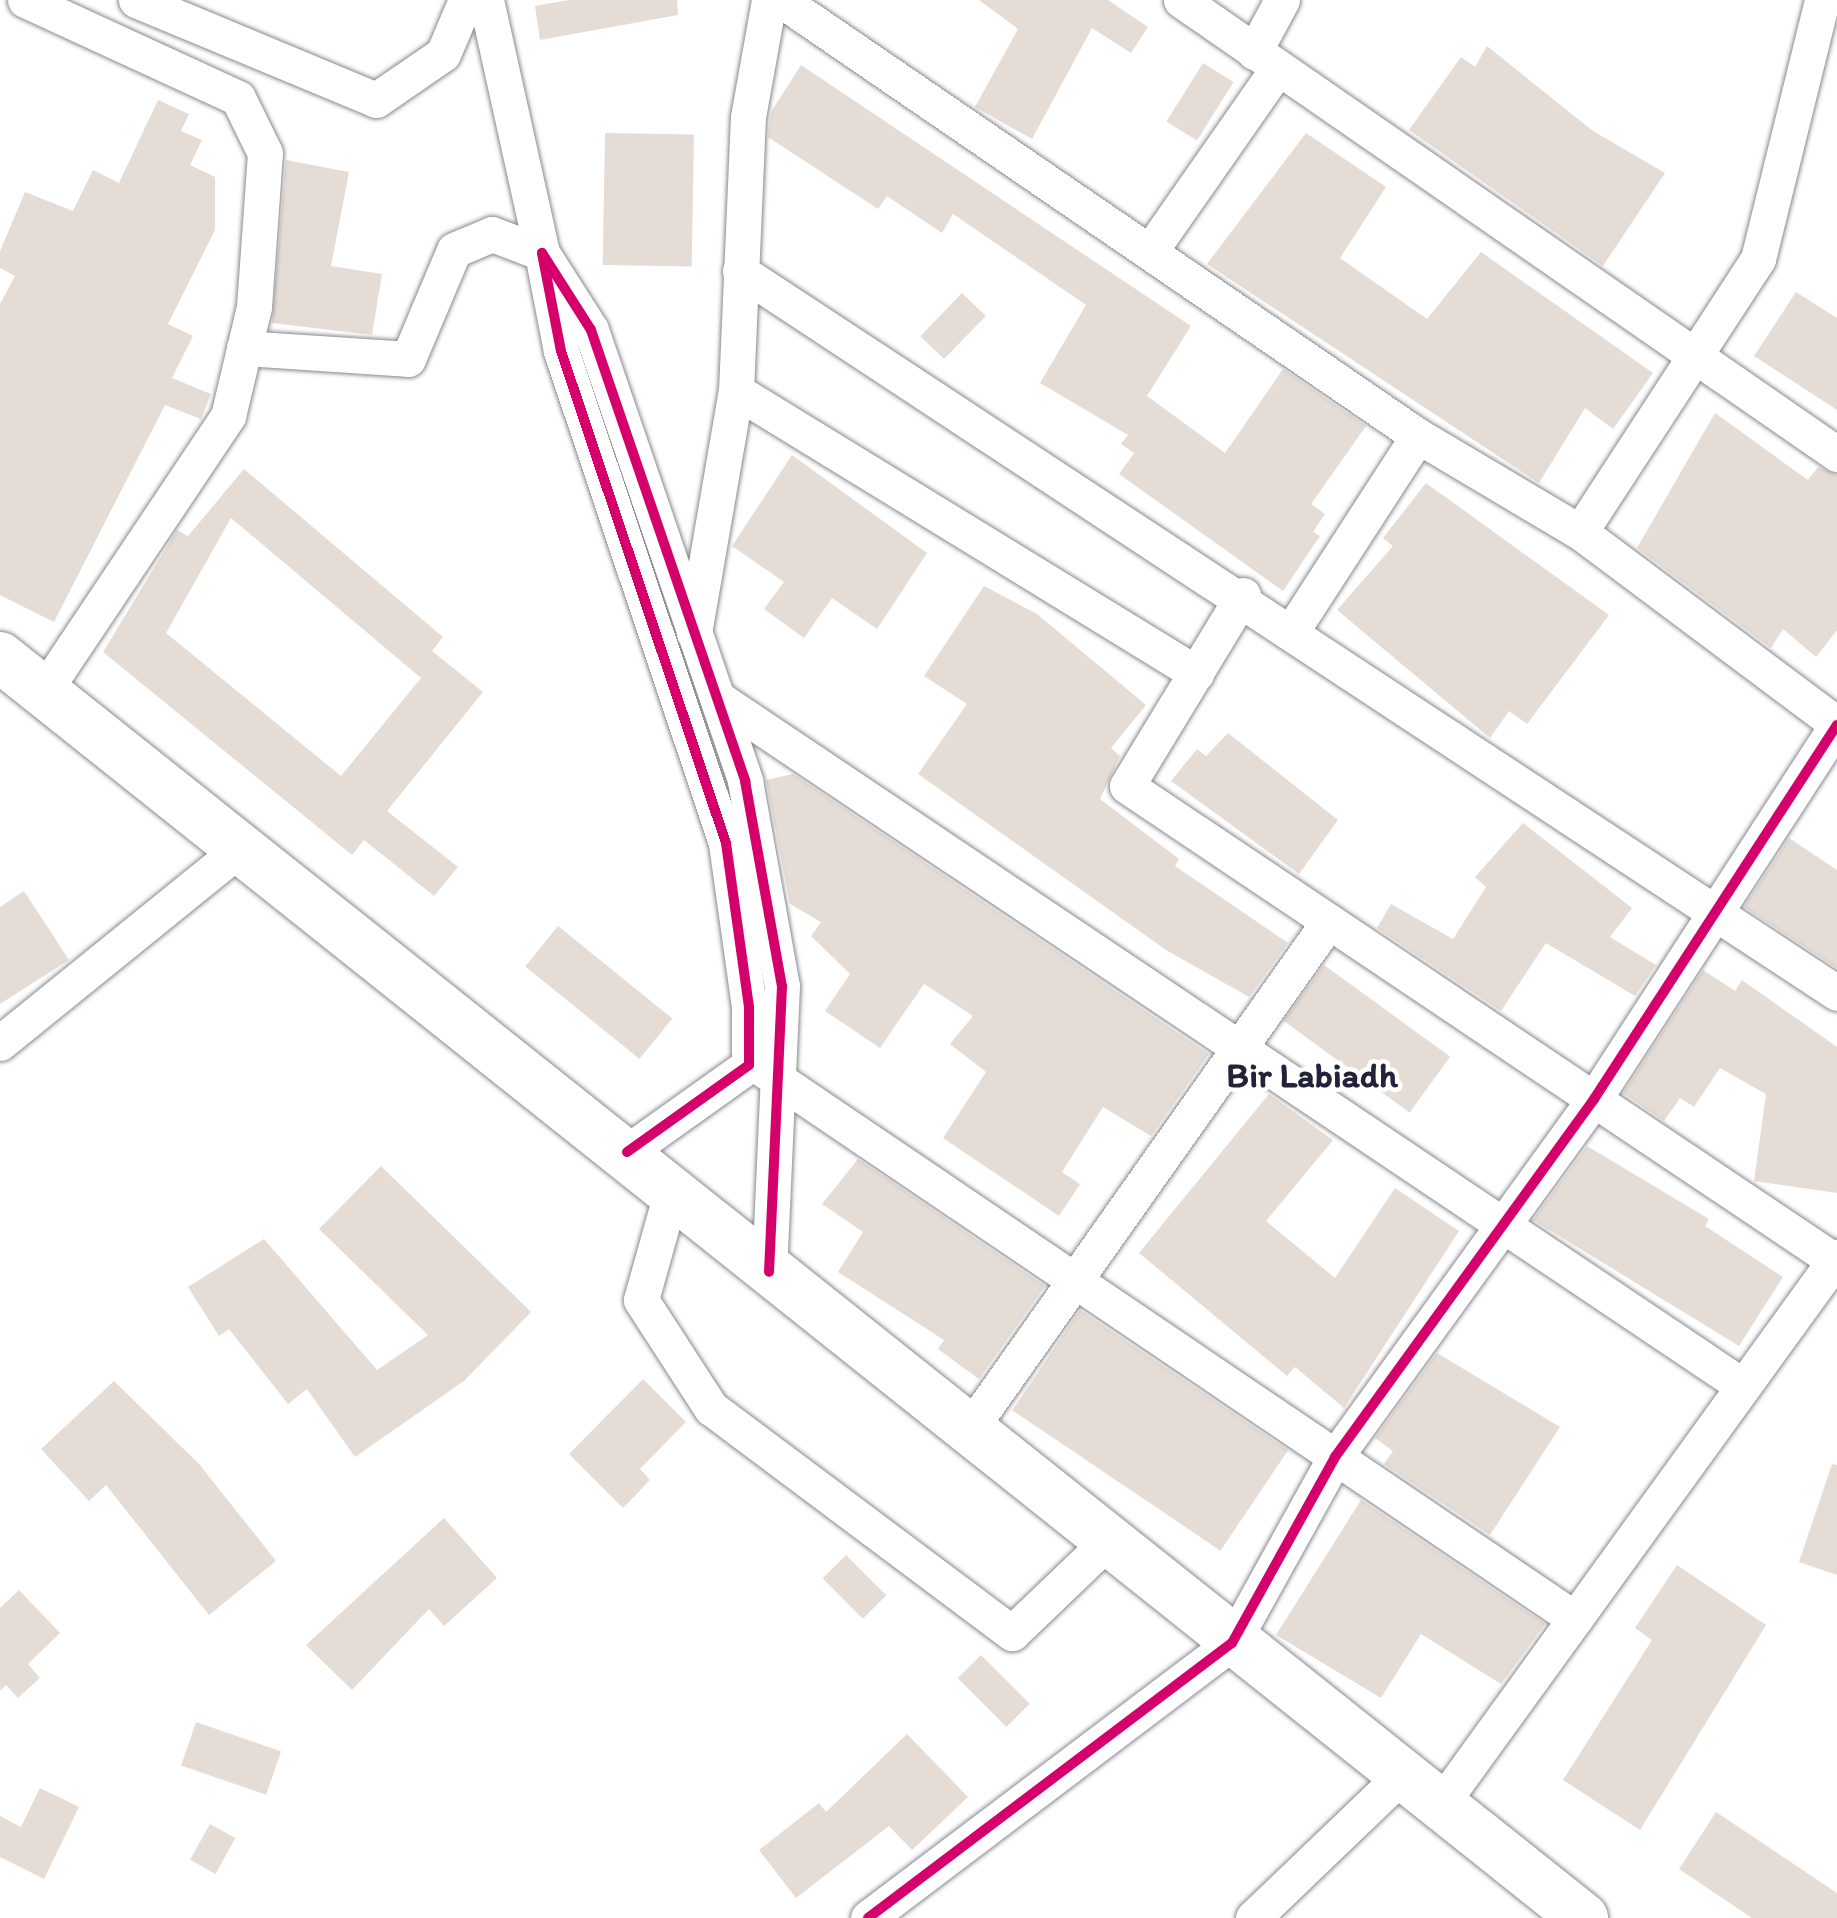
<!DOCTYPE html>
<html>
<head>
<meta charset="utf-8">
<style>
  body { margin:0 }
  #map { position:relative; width:1837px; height:1918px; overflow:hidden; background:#fff; font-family:Itim,sans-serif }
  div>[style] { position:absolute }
  .building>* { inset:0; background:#e5ddd5; transform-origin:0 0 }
  .roads { filter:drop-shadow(0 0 2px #8a8a8f) drop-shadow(0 0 2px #8a8a8f) }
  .street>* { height:35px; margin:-17.5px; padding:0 17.5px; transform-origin:17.5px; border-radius:17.5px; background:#fff }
  .secondary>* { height:50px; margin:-25px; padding:0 25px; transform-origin:25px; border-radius:25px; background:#fff }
  .cycleway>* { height:10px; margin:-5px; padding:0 5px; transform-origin:5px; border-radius:5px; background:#d6006c }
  span { translate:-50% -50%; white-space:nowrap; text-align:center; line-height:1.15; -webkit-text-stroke:9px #fff; paint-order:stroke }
  .quarter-label { font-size:35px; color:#22223b; font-weight:700 }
</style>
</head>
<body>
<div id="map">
  <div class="building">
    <i style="clip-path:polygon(569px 0,677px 0,678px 15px,540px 40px,535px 6px)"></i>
    <i style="clip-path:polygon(979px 0,1108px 0,1148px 27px,1131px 53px,1092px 28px,1032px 139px,975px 107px,1018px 29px)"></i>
    <i style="clip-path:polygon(1487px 46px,1593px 131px,1665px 173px,1603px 266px,1409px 130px,1461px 57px,1475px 67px)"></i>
    <i style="left:1203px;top:63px;width:36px;height:69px;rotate:32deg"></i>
    <i style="clip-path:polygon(801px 65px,1191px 326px,1147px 396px,1225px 453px,1283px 369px,1366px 426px,1311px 504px,1325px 514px,1313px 532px,1320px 536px,1283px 591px,1119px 474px,1134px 453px,1121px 444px,1128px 435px,1040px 383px,1086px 305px,953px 214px,942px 233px,887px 196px,878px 209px,768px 137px,771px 112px)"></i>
    <i style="clip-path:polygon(158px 100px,189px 114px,181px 131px,202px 140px,190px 165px,215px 177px,215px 230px,168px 324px,193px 336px,172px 378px,211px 394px,201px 419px,165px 405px,54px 622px,0 595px,0 304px,15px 276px,0 268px,0 251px,25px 192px,73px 211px,93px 170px,119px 183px)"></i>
    <i style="left:605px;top:133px;width:89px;height:132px;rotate:1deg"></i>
    <i style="clip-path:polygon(1306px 133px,1386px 187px,1340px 258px,1427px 319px,1481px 252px,1653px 373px,1613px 429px,1585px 408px,1539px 483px,1207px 264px)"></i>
    <i style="clip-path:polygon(286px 160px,349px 172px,331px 266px,382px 274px,372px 335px,272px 323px)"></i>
    <i style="clip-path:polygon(1796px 292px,1837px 318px,1837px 410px,1754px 356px)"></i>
    <i style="left:962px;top:293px;width:33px;height:60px;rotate:44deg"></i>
    <i style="clip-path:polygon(1715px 413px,1808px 480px,1818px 467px,1837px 475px,1837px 630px,1816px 657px,1783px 629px,1771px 648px,1637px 548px)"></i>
    <i style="clip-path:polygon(792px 455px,927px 553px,877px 629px,832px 598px,804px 638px,764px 609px,784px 582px,732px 546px)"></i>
    <i style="clip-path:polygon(evenodd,244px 469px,443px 637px,432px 651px,483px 692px,387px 811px,458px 867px,434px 896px,364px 840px,352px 855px,103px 652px,177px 530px,188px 536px,244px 469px,231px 518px,421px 678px,341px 776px,166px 633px,231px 518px)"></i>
    <i style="clip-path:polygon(1426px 483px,1609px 615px,1527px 724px,1509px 711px,1490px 738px,1337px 610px,1393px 546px,1383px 538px)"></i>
    <i style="clip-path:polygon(984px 586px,1037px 614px,1146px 705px,1111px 748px,1120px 756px,1100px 799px,1179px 859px,1175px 866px,1288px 943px,1249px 997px,1166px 950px,918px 774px,967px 704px,924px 676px)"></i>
    <i style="clip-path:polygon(1228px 733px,1338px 820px,1299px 874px,1171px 781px,1197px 749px,1206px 756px)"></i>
    <i style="clip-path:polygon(793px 774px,1209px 1054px,1151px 1136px,1103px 1107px,1062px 1172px,1080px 1184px,1059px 1216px,943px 1138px,986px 1072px,950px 1044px,973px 1016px,924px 984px,880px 1048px,825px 1011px,850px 974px,811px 936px,821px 922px,790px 904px,766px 780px)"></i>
    <i style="clip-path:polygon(1523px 823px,1632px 908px,1610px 937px,1656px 965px,1635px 996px,1546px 943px,1501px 1011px,1377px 928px,1391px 904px,1453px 939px,1486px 887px,1475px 877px)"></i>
    <i style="clip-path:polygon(1789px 838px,1837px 870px,1837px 968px,1744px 907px)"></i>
    <i style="clip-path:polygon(24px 891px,69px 960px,0 1004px,0 907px)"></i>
    <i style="left:558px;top:926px;width:147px;height:52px;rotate:39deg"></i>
    <i style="left:1324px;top:965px;width:156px;height:69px;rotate:36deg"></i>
    <i style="clip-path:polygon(1703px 970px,1735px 991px,1742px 980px,1837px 1047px,1837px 1193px,1754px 1181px,1766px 1094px,1720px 1068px,1694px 1107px,1680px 1098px,1664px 1121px,1623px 1093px)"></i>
    <i style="clip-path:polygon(1269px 1094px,1333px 1140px,1266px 1221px,1335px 1278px,1395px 1188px,1459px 1231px,1344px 1408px,1295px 1367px,1287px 1376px,1139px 1253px)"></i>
    <i style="clip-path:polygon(1587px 1146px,1709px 1219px,1705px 1226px,1783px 1277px,1739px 1346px,1533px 1220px)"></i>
    <i style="clip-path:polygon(858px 1159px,1045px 1286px,979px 1379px,938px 1349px,944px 1340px,838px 1272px,863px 1232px,822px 1204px)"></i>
    <i style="clip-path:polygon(381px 1166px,531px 1312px,464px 1381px,355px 1457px,307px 1389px,288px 1404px,229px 1329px,219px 1336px,188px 1287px,264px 1239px,377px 1370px,428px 1335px,319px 1229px)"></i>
    <i style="left:1080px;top:1310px;width:251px;height:121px;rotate:34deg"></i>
    <i style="clip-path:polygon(1437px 1353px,1560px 1427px,1490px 1535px,1384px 1464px,1393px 1451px,1375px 1438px)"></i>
    <i style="clip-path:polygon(643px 1379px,686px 1422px,640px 1469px,650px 1480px,623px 1508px,569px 1454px)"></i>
    <i style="clip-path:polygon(114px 1381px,199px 1464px,276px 1561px,209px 1615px,106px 1485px,89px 1501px,41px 1449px)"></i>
    <i style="clip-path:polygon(1832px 1464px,1837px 1465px,1837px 1575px,1799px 1562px)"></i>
    <i style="clip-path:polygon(1361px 1500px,1545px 1624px,1501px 1684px,1421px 1634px,1381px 1698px,1276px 1635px)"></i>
    <i style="clip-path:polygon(444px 1518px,497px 1578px,444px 1626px,429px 1609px,352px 1690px,306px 1645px)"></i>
    <i style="left:846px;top:1555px;width:57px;height:33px;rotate:45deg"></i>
    <i style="clip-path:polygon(1677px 1565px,1766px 1625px,1640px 1830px,1563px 1780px,1652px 1640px,1635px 1628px)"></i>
    <i style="clip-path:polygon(19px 1590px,60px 1633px,28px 1664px,40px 1678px,18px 1698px,6px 1685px,0 1691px,0 1608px)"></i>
    <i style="left:981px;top:1655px;width:69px;height:33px;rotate:45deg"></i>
    <i style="left:196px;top:1722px;width:90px;height:46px;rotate:19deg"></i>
    <i style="clip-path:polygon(907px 1734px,968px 1797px,912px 1850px,889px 1826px,796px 1898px,759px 1850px,819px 1803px,826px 1812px)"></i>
    <i style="clip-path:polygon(40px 1788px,79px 1807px,44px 1879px,0 1857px,0 1816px,21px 1827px)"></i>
    <i style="clip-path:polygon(1716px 1812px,1837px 1893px,1837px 1918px,1752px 1918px,1679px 1869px)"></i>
    <i style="left:210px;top:1824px;width:29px;height:41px;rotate:29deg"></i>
  </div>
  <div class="roads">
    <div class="street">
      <i style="left:25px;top:0;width:234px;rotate:24.7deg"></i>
      <i style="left:238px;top:98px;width:61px;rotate:63.9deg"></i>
      <i style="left:265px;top:153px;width:154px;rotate:94.1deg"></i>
      <i style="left:254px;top:307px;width:112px;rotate:103.4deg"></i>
      <i style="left:228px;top:416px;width:332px;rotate:123.8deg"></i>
      <i style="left:136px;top:0;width:260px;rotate:22.6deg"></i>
      <i style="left:376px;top:100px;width:81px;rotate:-34.5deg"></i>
      <i style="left:443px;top:54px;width:59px;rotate:-66.9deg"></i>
      <i style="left:486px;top:0;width:259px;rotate:77.5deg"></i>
      <i style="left:781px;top:0;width:772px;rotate:34.39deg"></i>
      <i style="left:1418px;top:436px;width:188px;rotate:30.7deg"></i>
      <i style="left:1580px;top:532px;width:321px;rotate:36.8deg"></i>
      <i style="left:1181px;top:0;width:798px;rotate:34.69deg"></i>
      <i style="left:1254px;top:52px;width:59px;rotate:-61.7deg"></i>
      <i style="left:1153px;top:247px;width:218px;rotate:-55.1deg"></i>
      <i style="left:740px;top:271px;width:1313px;rotate:33.35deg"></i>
      <i style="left:244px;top:348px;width:164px;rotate:3.8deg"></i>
      <i style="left:408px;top:359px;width:118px;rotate:-67.1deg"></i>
      <i style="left:454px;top:250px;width:41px;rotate:-22.8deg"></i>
      <i style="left:492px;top:234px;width:53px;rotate:20.8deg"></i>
      <i style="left:736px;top:391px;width:540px;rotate:31.51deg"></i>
      <i style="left:1580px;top:532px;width:326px;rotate:-56.9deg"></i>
      <i style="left:1758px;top:259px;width:267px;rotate:-76.1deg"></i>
      <i style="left:1243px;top:595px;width:223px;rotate:121.3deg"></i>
      <i style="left:1127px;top:786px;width:853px;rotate:33.86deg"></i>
      <i style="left:1293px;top:629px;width:230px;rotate:-57.1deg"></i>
      <i style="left:694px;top:633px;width:246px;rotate:-80.2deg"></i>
      <i style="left:736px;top:391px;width:274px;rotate:-87.5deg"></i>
      <i style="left:748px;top:117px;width:119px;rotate:-79.8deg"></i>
      <i style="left:719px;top:699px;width:1233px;rotate:33.86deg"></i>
      <i style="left:0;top:1043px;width:311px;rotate:-39deg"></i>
      <i style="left:761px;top:1068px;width:983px;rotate:34.09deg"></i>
      <i style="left:627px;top:1152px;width:150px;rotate:-35.5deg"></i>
      <i style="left:749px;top:1065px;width:58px;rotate:-90deg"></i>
      <i style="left:749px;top:1007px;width:166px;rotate:-98deg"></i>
      <i style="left:726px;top:843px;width:519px;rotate:-108.54deg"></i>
      <i style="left:561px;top:351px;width:100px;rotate:-101deg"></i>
      <i style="left:542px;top:253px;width:91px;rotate:57.5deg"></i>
      <i style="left:591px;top:330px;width:477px;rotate:71.1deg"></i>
      <i style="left:745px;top:781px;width:208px;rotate:79.8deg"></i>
      <i style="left:782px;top:986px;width:286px;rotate:92.6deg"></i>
      <i style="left:671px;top:1193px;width:111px;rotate:105.7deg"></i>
      <i style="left:641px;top:1300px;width:129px;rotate:57.1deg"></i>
      <i style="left:711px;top:1408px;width:376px;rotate:36.8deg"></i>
      <i style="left:1012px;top:1633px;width:130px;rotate:-43.8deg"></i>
      <i style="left:969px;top:1430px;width:623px;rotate:-54.73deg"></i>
      <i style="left:1443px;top:1801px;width:672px;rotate:-54.09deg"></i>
      <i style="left:868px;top:1918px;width:456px;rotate:-37.1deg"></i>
      <i style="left:1232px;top:1643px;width:213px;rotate:-61deg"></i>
      <i style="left:1335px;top:1457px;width:442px;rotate:-54.1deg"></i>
      <i style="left:1594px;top:1099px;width:446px;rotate:-57deg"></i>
      <i style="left:1253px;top:1918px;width:209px;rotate:-43.8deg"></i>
    </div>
    <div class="secondary">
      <i style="left:0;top:657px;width:2024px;rotate:38.54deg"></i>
    </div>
  </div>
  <div class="cycleway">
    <i style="left:627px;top:1152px;width:150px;rotate:-35.5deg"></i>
    <i style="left:749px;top:1065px;width:58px;rotate:-90deg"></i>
    <i style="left:749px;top:1007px;width:166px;rotate:-98deg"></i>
    <i style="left:726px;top:843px;width:519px;rotate:-108.54deg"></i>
    <i style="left:561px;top:351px;width:100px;rotate:-101deg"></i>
    <i style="left:542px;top:253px;width:91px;rotate:57.5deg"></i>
    <i style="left:591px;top:330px;width:477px;rotate:71.1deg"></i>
    <i style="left:745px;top:781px;width:208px;rotate:79.8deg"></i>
    <i style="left:782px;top:986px;width:286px;rotate:92.6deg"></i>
    <i style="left:868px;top:1918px;width:456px;rotate:-37.1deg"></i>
    <i style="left:1232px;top:1643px;width:213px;rotate:-61deg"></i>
    <i style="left:1335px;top:1457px;width:442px;rotate:-54.1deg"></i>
    <i style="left:1594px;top:1099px;width:446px;rotate:-57deg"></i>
  </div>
  <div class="quarter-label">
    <span style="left:1312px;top:1075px">Bir Labiadh</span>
  </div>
</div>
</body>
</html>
